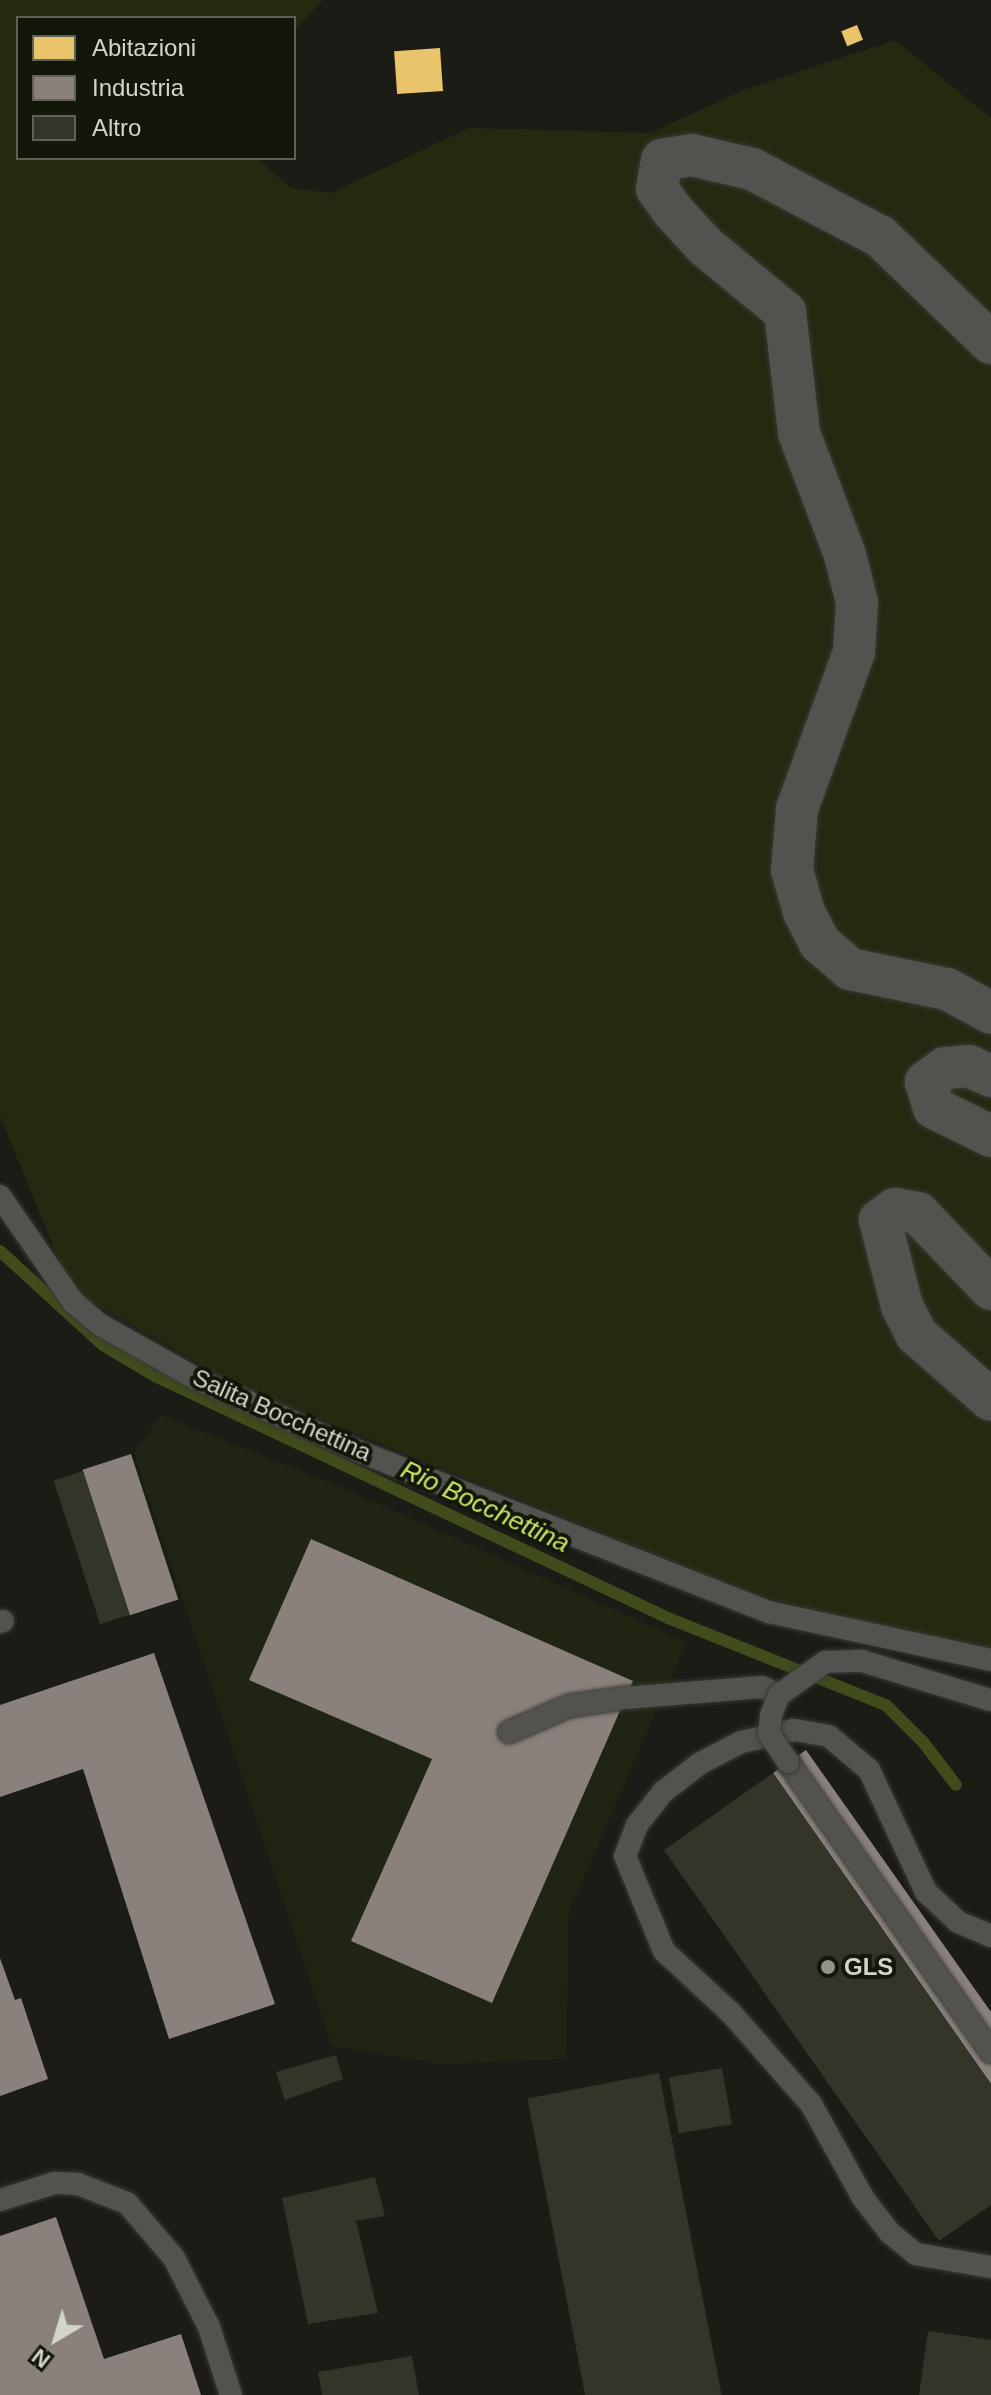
<!DOCTYPE html>
<html>
<head>
<meta charset="utf-8">
<style>
  body { margin:0 }
  #map { position:relative; width:991px; height:2395px; overflow:hidden; background:#1b1c16; font-family:Arial,sans-serif }
  div>[style] { position:absolute }
  .built>* { inset:0; background:#1f2512 }
  .green>* { inset:0; background:#242a10 }
  .homes>* { inset:0; background:#e9c46a; transform-origin:0 0 }
  .industry>* { inset:0; background:#8a817c; transform-origin:0 0 }
  .stream>* { height:12px; margin:-6px; padding:0 6px; transform-origin:6px; border-radius:6px; background:#404c1c }
  .building>* { inset:0; background:#323527; transform-origin:0 0 }
  .roads { filter:drop-shadow(0 0 2px #373934) drop-shadow(0 0 2px #373934) }
  .lane>* { height:22px; margin:-11px; padding:0 11px; transform-origin:11px; border-radius:11px; background:#52534f }
  .street>* { height:42px; margin:-21px; padding:0 21px; transform-origin:21px; border-radius:21px; background:#52534f }
  .bridges { filter:drop-shadow(0 0 2px #373934) drop-shadow(0 0 2px #373934) }
  .lane-bridge>* { height:22px; margin:-11px; padding:0 11px; transform-origin:11px; border-radius:11px; background:#52534f }
  .dots>* { width:22px; height:22px; translate:-50% -50%; box-sizing:border-box; border:4px solid #131709; border-radius:50% }
  span { translate:-50% -50%; white-space:nowrap; text-align:center; line-height:1.15; -webkit-text-stroke:8px #131709; paint-order:stroke }
  .street-label { font-size:24px; color:#d2d5cb }
  .poi-label { font-size:24px; color:#d2d5cb; font-weight:700 }
  .left { translate:0 -50%; text-align:left }
  .water-label { font-size:26px; color:#c7e666; font-style:italic }
  .legend { position:absolute; left:16px; top:16px; width:280px; height:144px; box-sizing:border-box; background:#131709; border:2px solid #5f6357; margin:0; padding:10px 14px; list-style:none; font-size:24px; color:#d2d5cb }
  .legend li { display:flex; align-items:center; gap:16px; height:40px }
  .legend b { width:40px; border:2px solid #5f6357 }
  .north { position:absolute; left:16px; top:2299px; width:80px; height:80px; -webkit-text-stroke:6px #131709; paint-order:stroke; rotate:218deg; font-size:22px; font-weight:700; line-height:32px; text-align:center; color:#d2d5cb }
  .north::after { content:''; display:block; margin:auto; width:28px; height:36px; background:#d2d5cb; clip-path:polygon(50% 0,100% 100%,50% 72%,0 100%) }
</style>
</head>
<body>
<div id="map">
  <div class="built">
    <i style="clip-path:polygon(161px 1415px,341px 1487px,686px 1642px,569px 1911px,566px 2059px,441px 2064px,332px 2046px,134px 1453px)"></i>
  </div>
  <div class="green">
    <i style="clip-path:polygon(0 0,323px 0,294px 31px,294px 18px,18px 18px,18px 158px,257px 158px,291px 188px,331px 193px,469px 128px,650px 133px,744px 90px,895px 40px,991px 118px,991px 1652px,759px 1596px,238px 1386px,71px 1290px,0 1116px)"></i>
  </div>
  <div class="homes">
    <i style="left:857px;top:25px;width:16px;height:17px;rotate:68deg"></i>
    <i style="left:440px;top:48px;width:43px;height:46px;rotate:86deg"></i>
  </div>
  <div class="industry">
    <i style="left:131px;top:1454px;width:153px;height:51px;rotate:72deg"></i>
    <i style="clip-path:polygon(311px 1539px,633px 1681px,492px 2003px,351px 1941px,432px 1759px,249px 1680px)"></i>
    <i style="clip-path:polygon(154px 1653px,275px 2004px,169px 2039px,83px 1769px,0 1797px,0 1705px)"></i>
    <i style="clip-path:polygon(806px 1750px,991px 2012px,991px 2084px,773px 1773px)"></i>
    <i style="clip-path:polygon(0 1958px,15px 2000px,21px 1998px,48px 2079px,0 2096px)"></i>
    <i style="clip-path:polygon(56px 2217px,104px 2359px,181px 2334px,201px 2395px,0 2395px,0 2236px)"></i>
  </div>
  <div class="stream">
    <i style="left:0;top:1251px;width:139px;rotate:42.4deg"></i>
    <i style="left:103px;top:1345px;width:61px;rotate:30.8deg"></i>
    <i style="left:155px;top:1376px;width:567px;rotate:25.25deg"></i>
    <i style="left:668px;top:1618px;width:235px;rotate:21.8deg"></i>
    <i style="left:886px;top:1705px;width:52px;rotate:45deg"></i>
    <i style="left:923px;top:1742px;width:54px;rotate:52.5deg"></i>
  </div>
  <div class="building">
    <i style="left:83px;top:1471px;width:151px;height:31px;rotate:72deg"></i>
    <i style="clip-path:polygon(773px 1773px,991px 2084px,991px 2205px,939px 2241px,664px 1850px)"></i>
    <i style="clip-path:polygon(336px 2055px,343px 2079px,285px 2100px,276px 2072px)"></i>
    <i style="left:722px;top:2068px;width:57px;height:54px;rotate:80deg"></i>
    <i style="left:659px;top:2073px;width:328px;height:134px;rotate:79deg"></i>
    <i style="clip-path:polygon(375px 2177px,385px 2216px,356px 2221px,378px 2313px,308px 2324px,282px 2198px)"></i>
    <i style="clip-path:polygon(928px 2331px,991px 2340px,991px 2395px,919px 2395px)"></i>
    <i style="clip-path:polygon(412px 2356px,419px 2395px,322px 2395px,318px 2372px)"></i>
  </div>
  <div class="roads">
    <div class="lane">
      <i style="left:0;top:1196px;width:129px;rotate:55.4deg"></i>
      <i style="left:73px;top:1302px;width:34px;rotate:40deg"></i>
      <i style="left:99px;top:1324px;width:110px;rotate:29.4deg"></i>
      <i style="left:195px;top:1378px;width:179px;rotate:24.1deg"></i>
      <i style="left:358px;top:1451px;width:441px;rotate:21.4deg"></i>
      <i style="left:769px;top:1612px;width:227px;rotate:12.2deg"></i>
      <i style="left:0;top:1622px;width:3px;rotate:-18deg"></i>
      <i style="left:509px;top:1732px;width:65px;rotate:-23.4deg"></i>
      <i style="left:569px;top:1706px;width:57px;rotate:-8.1deg"></i>
      <i style="left:625px;top:1698px;width:137px;rotate:-4.6deg"></i>
      <i style="left:762px;top:1687px;width:19px;rotate:25deg"></i>
      <i style="left:788px;top:1762px;width:354px;rotate:55deg"></i>
      <i style="left:991px;top:1936px;width:36px;rotate:-157deg"></i>
      <i style="left:958px;top:1922px;width:44px;rotate:-136.8deg"></i>
      <i style="left:926px;top:1892px;width:135px;rotate:-115deg"></i>
      <i style="left:869px;top:1770px;width:52px;rotate:-139.6deg"></i>
      <i style="left:829px;top:1736px;width:36px;rotate:-170deg"></i>
      <i style="left:794px;top:1730px;width:54px;rotate:167.2deg"></i>
      <i style="left:741px;top:1742px;width:47px;rotate:152.4deg"></i>
      <i style="left:699px;top:1764px;width:46px;rotate:142.1deg"></i>
      <i style="left:663px;top:1792px;width:42px;rotate:128.2deg"></i>
      <i style="left:637px;top:1825px;width:33px;rotate:111deg"></i>
      <i style="left:625px;top:1856px;width:103px;rotate:67.7deg"></i>
      <i style="left:664px;top:1951px;width:91px;rotate:42.8deg"></i>
      <i style="left:731px;top:2013px;width:121px;rotate:48.7deg"></i>
      <i style="left:811px;top:2104px;width:107px;rotate:61deg"></i>
      <i style="left:863px;top:2198px;width:44px;rotate:52.4deg"></i>
      <i style="left:890px;top:2233px;width:33px;rotate:39deg"></i>
      <i style="left:916px;top:2254px;width:76px;rotate:9.8deg"></i>
      <i style="left:0;top:2200px;width:58px;rotate:-17.2deg"></i>
      <i style="left:55px;top:2183px;width:23px;rotate:2deg"></i>
      <i style="left:78px;top:2184px;width:53px;rotate:21.2deg"></i>
      <i style="left:127px;top:2203px;width:72px;rotate:49.5deg"></i>
      <i style="left:174px;top:2258px;width:77px;rotate:63.1deg"></i>
      <i style="left:209px;top:2327px;width:71px;rotate:72.1deg"></i>
    </div>
    <div class="street">
      <i style="left:991px;top:343px;width:153px;rotate:-136.1deg"></i>
      <i style="left:881px;top:237px;width:146px;rotate:-152.2deg"></i>
      <i style="left:752px;top:169px;width:62px;rotate:-166.9deg"></i>
      <i style="left:692px;top:155px;width:30px;rotate:171deg"></i>
      <i style="left:662px;top:160px;width:29px;rotate:100deg"></i>
      <i style="left:657px;top:189px;width:26px;rotate:54deg"></i>
      <i style="left:672px;top:210px;width:49px;rotate:47.5deg"></i>
      <i style="left:705px;top:246px;width:104px;rotate:39.5deg"></i>
      <i style="left:785px;top:312px;width:122px;rotate:83.4deg"></i>
      <i style="left:799px;top:433px;width:130px;rotate:69.3deg"></i>
      <i style="left:845px;top:555px;width:49px;rotate:75.7deg"></i>
      <i style="left:857px;top:602px;width:50px;rotate:93.4deg"></i>
      <i style="left:854px;top:652px;width:167px;rotate:110deg"></i>
      <i style="left:797px;top:809px;width:61px;rotate:94.7deg"></i>
      <i style="left:792px;top:870px;width:44px;rotate:74.1deg"></i>
      <i style="left:804px;top:912px;width:35px;rotate:63deg"></i>
      <i style="left:820px;top:943px;width:40px;rotate:41deg"></i>
      <i style="left:850px;top:969px;width:99px;rotate:11.7deg"></i>
      <i style="left:947px;top:989px;width:50px;rotate:28.6deg"></i>
      <i style="left:991px;top:1076px;width:24px;rotate:-156deg"></i>
      <i style="left:969px;top:1066px;width:24px;rotate:175deg"></i>
      <i style="left:945px;top:1068px;width:24px;rotate:144deg"></i>
      <i style="left:926px;top:1082px;width:27px;rotate:73deg"></i>
      <i style="left:934px;top:1108px;width:64px;rotate:26.2deg"></i>
      <i style="left:991px;top:1289px;width:105px;rotate:-133.8deg"></i>
      <i style="left:918px;top:1213px;width:23px;rotate:-170deg"></i>
      <i style="left:895px;top:1209px;width:19px;rotate:144deg"></i>
      <i style="left:880px;top:1220px;width:89px;rotate:75.7deg"></i>
      <i style="left:902px;top:1306px;width:33px;rotate:63deg"></i>
      <i style="left:917px;top:1335px;width:98px;rotate:41.3deg"></i>
    </div>
  </div>
  <div class="bridges">
    <div class="lane-bridge">
      <i style="left:788px;top:1762px;width:34px;rotate:-124deg"></i>
      <i style="left:769px;top:1734px;width:19px;rotate:-84deg"></i>
      <i style="left:771px;top:1715px;width:22px;rotate:-68deg"></i>
      <i style="left:779px;top:1695px;width:57px;rotate:-35.7deg"></i>
      <i style="left:825px;top:1662px;width:37px;rotate:-2deg"></i>
      <i style="left:862px;top:1661px;width:134px;rotate:16.9deg"></i>
    </div>
  </div>
  <div class="dots">
    <i style="left:828px;top:1967px;background:#92948c"></i>
  </div>
  <div class="street-label">
    <span style="left:282px;top:1415px;rotate:24deg">Salita Bocchettina</span>
  </div>
  <div class="poi-label">
    <span class="left" style="left:844px;top:1967px">GLS</span>
  </div>
  <div class="water-label">
    <span style="left:485px;top:1507px;rotate:25deg">Rio Bocchettina</span>
  </div>
  <ul class="legend">
  <li><b style="height:22px;background:#e9c46a"></b>Abitazioni</li>
  <li><b style="height:22px;background:#8a817c"></b>Industria</li>
  <li><b style="height:22px;background:#323527"></b>Altro</li>
  </ul>
  <div class="north">N</div>
</div>
</body>
</html>
